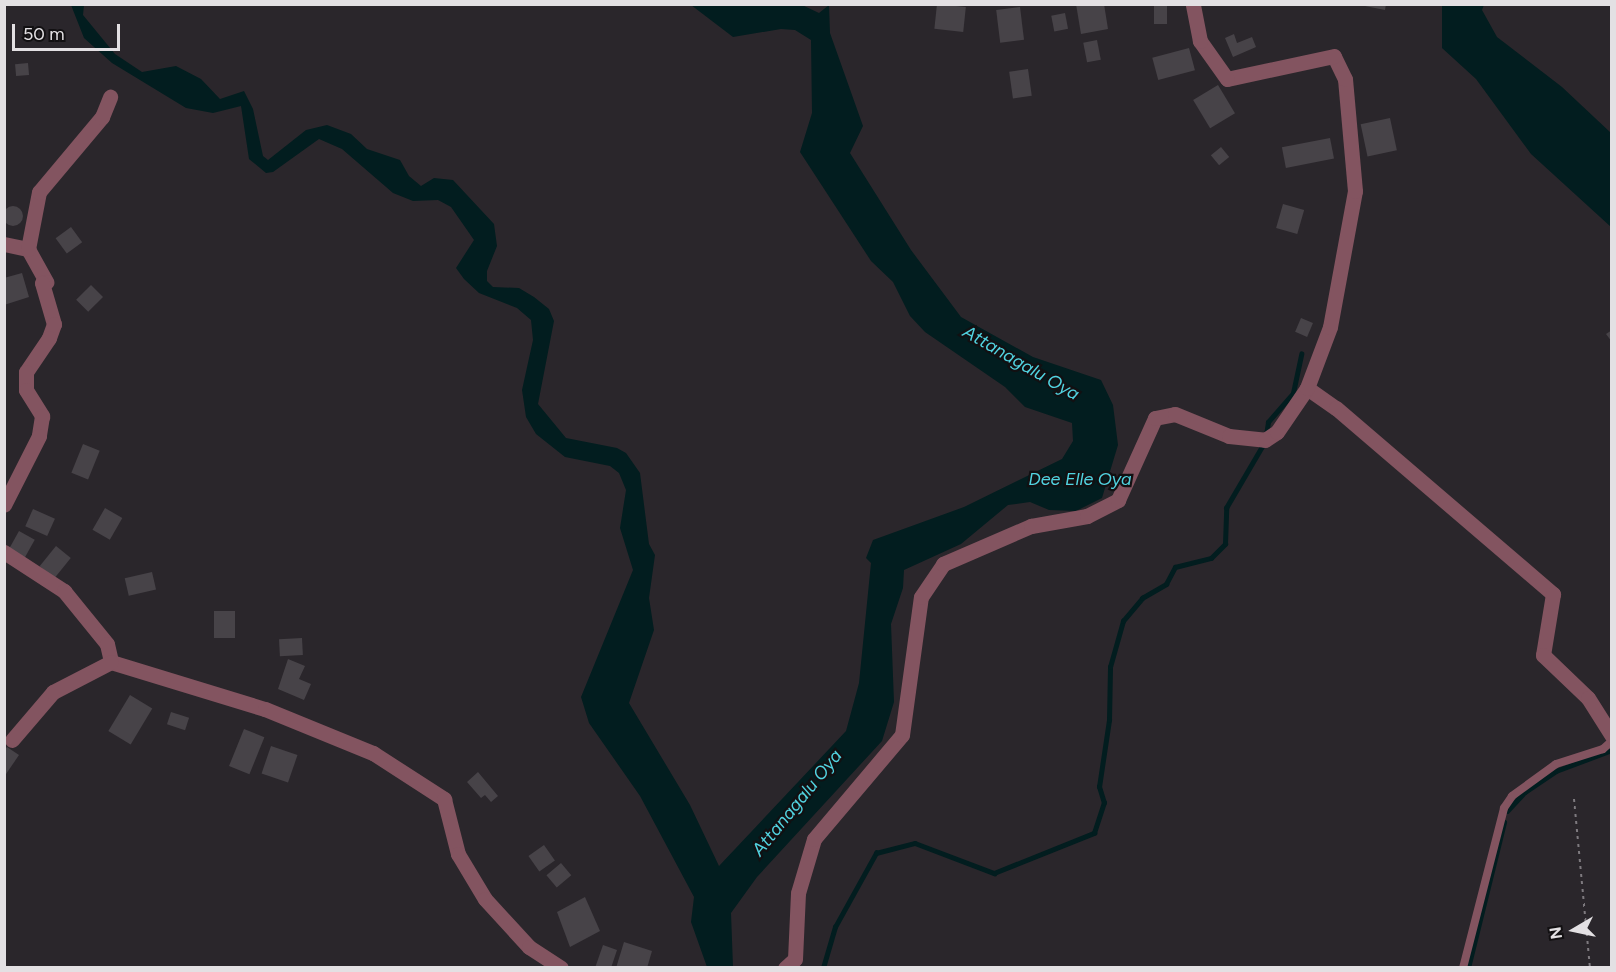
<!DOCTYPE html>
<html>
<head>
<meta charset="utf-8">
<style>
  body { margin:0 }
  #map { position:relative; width:1616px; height:972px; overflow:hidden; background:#2a262b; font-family:Figtree,sans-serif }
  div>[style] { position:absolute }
  .water>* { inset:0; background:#021d1f }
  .stream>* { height:4.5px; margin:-2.25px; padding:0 2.25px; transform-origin:2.25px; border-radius:2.25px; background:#021d1f }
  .building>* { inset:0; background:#474348; transform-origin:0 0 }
  .round { border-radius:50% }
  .path>* { height:2px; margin-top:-1px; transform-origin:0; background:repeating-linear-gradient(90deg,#7e7a7f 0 3px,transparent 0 7.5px) }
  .lane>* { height:8px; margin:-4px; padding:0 4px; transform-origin:4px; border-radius:4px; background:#835460 }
  .street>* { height:15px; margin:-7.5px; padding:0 7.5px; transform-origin:7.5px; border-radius:7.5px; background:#835460 }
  span { translate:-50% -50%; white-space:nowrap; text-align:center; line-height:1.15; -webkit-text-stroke:4.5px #121012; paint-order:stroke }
  .water-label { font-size:18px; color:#51d3e0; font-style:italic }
  .frame { position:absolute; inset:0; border:6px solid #e3e0e3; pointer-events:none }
  .north { position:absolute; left:1544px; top:900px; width:60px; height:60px; -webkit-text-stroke:4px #121012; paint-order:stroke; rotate:261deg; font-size:16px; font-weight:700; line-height:24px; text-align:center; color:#e3e0e3 }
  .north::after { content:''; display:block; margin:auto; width:21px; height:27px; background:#e3e0e3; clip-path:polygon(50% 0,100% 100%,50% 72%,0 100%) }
  .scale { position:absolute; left:12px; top:24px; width:108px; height:27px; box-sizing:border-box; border:3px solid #e3e0e3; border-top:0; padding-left:8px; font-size:18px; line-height:21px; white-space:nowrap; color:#e3e0e3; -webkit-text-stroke:4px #121012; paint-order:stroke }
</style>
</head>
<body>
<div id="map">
  <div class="water">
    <i style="clip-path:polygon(71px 5px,84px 5px,83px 15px,115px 54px,142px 72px,176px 66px,201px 79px,220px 99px,244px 91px,253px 109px,263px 156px,268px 160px,306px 130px,327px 125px,351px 134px,367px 149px,400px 160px,409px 176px,421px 186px,434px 178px,453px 180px,494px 224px,497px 246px,487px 271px,487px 281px,493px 287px,519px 288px,534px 297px,549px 309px,554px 321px,538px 404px,566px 438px,617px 448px,626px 453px,640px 473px,649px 544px,655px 555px,649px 598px,654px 630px,629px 703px,690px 805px,719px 866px,846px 731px,859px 683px,871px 563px,866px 558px,873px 540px,964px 507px,1062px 459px,1073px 441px,1072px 423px,1025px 407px,1005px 387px,925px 332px,910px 316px,893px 282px,871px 261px,800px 152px,812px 113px,811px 40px,795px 30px,781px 29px,733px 37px,691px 5px,802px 5px,819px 13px,829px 5px,830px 33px,863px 126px,850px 153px,911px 250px,961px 317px,1033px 357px,1101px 380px,1113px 405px,1118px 445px,1102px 498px,1076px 511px,1049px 510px,1030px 502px,1008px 505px,961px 544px,904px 570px,903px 588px,891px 624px,894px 702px,882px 741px,757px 877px,731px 913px,733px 967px,707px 967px,691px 922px,694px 897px,640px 796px,589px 723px,581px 697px,633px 570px,620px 528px,626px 490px,619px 473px,610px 466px,565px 457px,536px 434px,526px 417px,522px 390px,533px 340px,531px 320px,517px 308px,479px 293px,464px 279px,456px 268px,474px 240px,451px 207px,438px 200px,413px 201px,393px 193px,342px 149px,319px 139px,273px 172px,266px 173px,249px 159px,241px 106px,213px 113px,186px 108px,112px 63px,84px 38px)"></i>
    <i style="clip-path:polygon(1442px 5px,1484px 5px,1482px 10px,1497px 37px,1562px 87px,1611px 133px,1611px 227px,1531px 154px,1476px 79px,1442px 48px)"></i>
  </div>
  <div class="stream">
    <i style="left:1266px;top:435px;width:13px;rotate:-81deg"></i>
    <i style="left:1268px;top:422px;width:38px;rotate:-49deg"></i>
    <i style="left:1293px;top:393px;width:40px;rotate:-78deg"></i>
    <i style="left:1507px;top:811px;width:26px;rotate:-47deg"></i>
    <i style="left:1525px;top:792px;width:37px;rotate:-34deg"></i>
    <i style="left:1556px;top:771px;width:60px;rotate:-20.6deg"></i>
    <i style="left:823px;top:968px;width:43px;rotate:-73.7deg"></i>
    <i style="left:835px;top:927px;width:85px;rotate:-61deg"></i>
    <i style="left:876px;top:853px;width:40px;rotate:-14.4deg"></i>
    <i style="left:915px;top:843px;width:85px;rotate:20.8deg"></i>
    <i style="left:994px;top:873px;width:108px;rotate:-21.8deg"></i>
    <i style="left:1094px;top:833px;width:32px;rotate:-72deg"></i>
    <i style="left:1104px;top:803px;width:17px;rotate:-107deg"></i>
    <i style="left:1099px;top:787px;width:68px;rotate:-81.5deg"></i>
    <i style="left:1109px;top:720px;width:53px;rotate:-88.9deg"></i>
    <i style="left:1110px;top:667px;width:48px;rotate:-74.2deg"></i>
    <i style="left:1123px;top:621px;width:30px;rotate:-50deg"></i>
    <i style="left:1142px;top:598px;width:28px;rotate:-30deg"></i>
    <i style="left:1166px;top:584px;width:19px;rotate:-62deg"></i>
    <i style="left:1175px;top:567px;width:37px;rotate:-14deg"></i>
    <i style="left:1211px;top:558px;width:20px;rotate:-45deg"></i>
    <i style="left:1225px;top:544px;width:36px;rotate:-88deg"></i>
    <i style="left:1226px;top:508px;width:75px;rotate:-59.7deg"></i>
    <i style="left:1468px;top:968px;width:150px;rotate:-76.1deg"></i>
  </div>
  <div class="building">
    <i style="left:937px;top:4px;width:29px;height:25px;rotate:6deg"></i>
    <i style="clip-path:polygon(1076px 4px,1104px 4px,1108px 29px,1081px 34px)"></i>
    <i style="left:1154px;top:4px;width:13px;height:20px"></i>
    <i style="clip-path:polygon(1355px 4px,1386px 4px,1385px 10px)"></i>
    <i style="left:1020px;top:7px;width:33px;height:24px;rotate:83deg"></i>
    <i style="left:1065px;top:13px;width:16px;height:14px;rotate:79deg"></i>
    <i style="clip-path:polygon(1234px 34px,1237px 43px,1252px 37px,1256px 47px,1233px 57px,1225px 38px)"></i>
    <i style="left:1097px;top:40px;width:20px;height:14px;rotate:79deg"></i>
    <i style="left:1189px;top:48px;width:23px;height:38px;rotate:75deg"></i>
    <i style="left:28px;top:63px;width:12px;height:13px;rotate:85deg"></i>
    <i style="left:1028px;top:69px;width:27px;height:19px;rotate:82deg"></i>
    <i style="left:1218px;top:85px;width:33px;height:29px;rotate:59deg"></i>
    <i style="left:1390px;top:118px;width:33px;height:30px;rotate:78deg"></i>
    <i style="left:1330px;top:138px;width:21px;height:49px;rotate:79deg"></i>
    <i style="left:1221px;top:147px;width:13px;height:13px;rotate:51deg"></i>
    <i style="left:1283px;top:204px;width:22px;height:25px;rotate:16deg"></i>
    <i class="round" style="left:3px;top:206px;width:20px;height:20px"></i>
    <i style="left:71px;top:227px;width:19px;height:19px;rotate:54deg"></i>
    <i style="clip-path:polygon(22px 273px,29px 297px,4px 305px,4px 278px)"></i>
    <i style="left:91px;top:285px;width:17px;height:21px;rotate:45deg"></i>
    <i style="left:1301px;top:318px;width:13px;height:15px;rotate:23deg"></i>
    <i style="clip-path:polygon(1612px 330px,1612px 342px,1606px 334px)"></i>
    <i style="left:83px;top:444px;width:18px;height:31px;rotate:22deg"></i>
    <i style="left:105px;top:508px;width:20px;height:25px;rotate:30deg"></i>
    <i style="left:33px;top:509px;width:24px;height:19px;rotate:24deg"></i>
    <i style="left:19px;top:531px;width:18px;height:21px;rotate:29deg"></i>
    <i style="left:56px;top:546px;width:19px;height:26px;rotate:39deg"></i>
    <i style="left:152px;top:572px;width:18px;height:28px;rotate:77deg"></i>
    <i style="left:214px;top:611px;width:21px;height:27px"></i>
    <i style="left:302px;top:638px;width:17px;height:23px;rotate:87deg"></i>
    <i style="clip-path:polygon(288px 659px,305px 666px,299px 679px,311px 684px,304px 700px,278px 689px)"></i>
    <i style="left:130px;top:695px;width:26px;height:42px;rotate:31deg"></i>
    <i style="left:171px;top:712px;width:19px;height:13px;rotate:18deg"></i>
    <i style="left:244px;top:729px;width:22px;height:40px;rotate:22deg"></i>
    <i style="left:271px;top:746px;width:28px;height:29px;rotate:19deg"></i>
    <i style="clip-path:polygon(7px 747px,19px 755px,4px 777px,4px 750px)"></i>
    <i style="clip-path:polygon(478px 772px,498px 796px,491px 802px,485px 795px,481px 798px,467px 782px)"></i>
    <i style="left:544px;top:845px;width:19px;height:19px;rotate:55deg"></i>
    <i style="left:561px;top:863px;width:16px;height:19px;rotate:50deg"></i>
    <i style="clip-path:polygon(585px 897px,600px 931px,570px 947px,557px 912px)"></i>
    <i style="clip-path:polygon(624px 942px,652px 951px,647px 968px,616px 968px)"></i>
    <i style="clip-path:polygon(603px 945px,617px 950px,611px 968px,595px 968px)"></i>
  </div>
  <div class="path">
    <i style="left:1574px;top:799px;width:170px;rotate:84.6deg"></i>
  </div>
  <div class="lane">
    <i style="left:1463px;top:968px;width:165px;rotate:-75.6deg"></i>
    <i style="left:1504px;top:808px;width:14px;rotate:-56deg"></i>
    <i style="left:1512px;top:796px;width:54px;rotate:-36deg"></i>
    <i style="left:1556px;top:764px;width:49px;rotate:-17.7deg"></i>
    <i style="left:1603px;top:749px;width:12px;rotate:-42deg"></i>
  </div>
  <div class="street">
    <i style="left:4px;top:244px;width:25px;rotate:12deg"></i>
    <i style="left:28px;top:249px;width:38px;rotate:61deg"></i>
    <i style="left:46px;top:282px;width:4px;rotate:166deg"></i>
    <i style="left:42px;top:283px;width:43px;rotate:73.7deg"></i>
    <i style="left:54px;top:324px;width:15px;rotate:110deg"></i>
    <i style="left:49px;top:338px;width:41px;rotate:124.1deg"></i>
    <i style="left:26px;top:372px;width:18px;rotate:90deg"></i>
    <i style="left:26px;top:390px;width:31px;rotate:58deg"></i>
    <i style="left:42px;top:416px;width:20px;rotate:99deg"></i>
    <i style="left:39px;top:436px;width:77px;rotate:116.9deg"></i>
    <i style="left:28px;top:249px;width:58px;rotate:-79.1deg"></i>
    <i style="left:39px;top:192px;width:98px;rotate:-50deg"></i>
    <i style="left:102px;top:117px;width:22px;rotate:-68deg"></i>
    <i style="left:1307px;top:388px;width:35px;rotate:35deg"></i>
    <i style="left:1336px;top:408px;width:286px;rotate:40.6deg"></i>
    <i style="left:1553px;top:594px;width:62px;rotate:99.3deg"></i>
    <i style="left:1543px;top:655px;width:62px;rotate:43.7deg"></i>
    <i style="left:1588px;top:698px;width:45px;rotate:57.7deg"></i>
    <i style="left:4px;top:552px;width:72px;rotate:33deg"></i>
    <i style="left:64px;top:591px;width:68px;rotate:50.9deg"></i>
    <i style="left:107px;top:644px;width:18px;rotate:77deg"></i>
    <i style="left:111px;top:662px;width:161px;rotate:17deg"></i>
    <i style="left:265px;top:709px;width:117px;rotate:22.2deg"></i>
    <i style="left:373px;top:753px;width:85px;rotate:32.9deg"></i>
    <i style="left:444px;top:799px;width:57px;rotate:75.7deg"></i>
    <i style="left:458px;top:854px;width:52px;rotate:59deg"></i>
    <i style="left:485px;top:899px;width:65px;rotate:47.5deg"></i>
    <i style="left:529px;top:947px;width:38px;rotate:33deg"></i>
    <i style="left:12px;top:740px;width:63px;rotate:-49.5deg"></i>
    <i style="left:53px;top:692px;width:65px;rotate:-27.3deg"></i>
    <i style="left:785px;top:968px;width:13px;rotate:-42deg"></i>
    <i style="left:795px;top:959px;width:66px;rotate:-87.4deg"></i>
    <i style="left:798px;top:893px;width:56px;rotate:-73.5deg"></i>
    <i style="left:814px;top:839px;width:136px;rotate:-49.8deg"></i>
    <i style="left:902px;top:735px;width:139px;rotate:-82.2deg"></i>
    <i style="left:921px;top:597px;width:40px;rotate:-56deg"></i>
    <i style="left:943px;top:564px;width:96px;rotate:-23.4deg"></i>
    <i style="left:1031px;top:526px;width:57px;rotate:-10.1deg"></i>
    <i style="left:1087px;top:516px;width:35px;rotate:-27deg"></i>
    <i style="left:1118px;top:500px;width:90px;rotate:-65.7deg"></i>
    <i style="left:1155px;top:418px;width:20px;rotate:-11deg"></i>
    <i style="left:1175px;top:414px;width:58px;rotate:22.2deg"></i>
    <i style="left:1229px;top:436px;width:36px;rotate:6deg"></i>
    <i style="left:1265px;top:440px;width:14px;rotate:-34deg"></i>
    <i style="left:1277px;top:432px;width:53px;rotate:-55.7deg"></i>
    <i style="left:1307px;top:388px;width:65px;rotate:-69.3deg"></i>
    <i style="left:1330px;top:327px;width:138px;rotate:-79.6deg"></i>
    <i style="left:1355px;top:191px;width:112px;rotate:-95.1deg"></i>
    <i style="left:1345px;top:79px;width:25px;rotate:-116deg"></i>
    <i style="left:1334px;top:56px;width:109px;rotate:167.9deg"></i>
    <i style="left:1227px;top:79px;width:47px;rotate:-125.4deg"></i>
    <i style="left:1200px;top:41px;width:38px;rotate:-101deg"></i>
  </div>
  <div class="water-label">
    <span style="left:1021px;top:363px;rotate:30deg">Attanagalu Oya</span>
    <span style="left:1080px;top:479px">Dee Elle Oya</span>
    <span style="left:797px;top:803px;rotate:-51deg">Attanagalu Oya</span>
  </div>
  <div class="frame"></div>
  <div class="north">N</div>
  <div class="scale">50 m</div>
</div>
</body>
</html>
